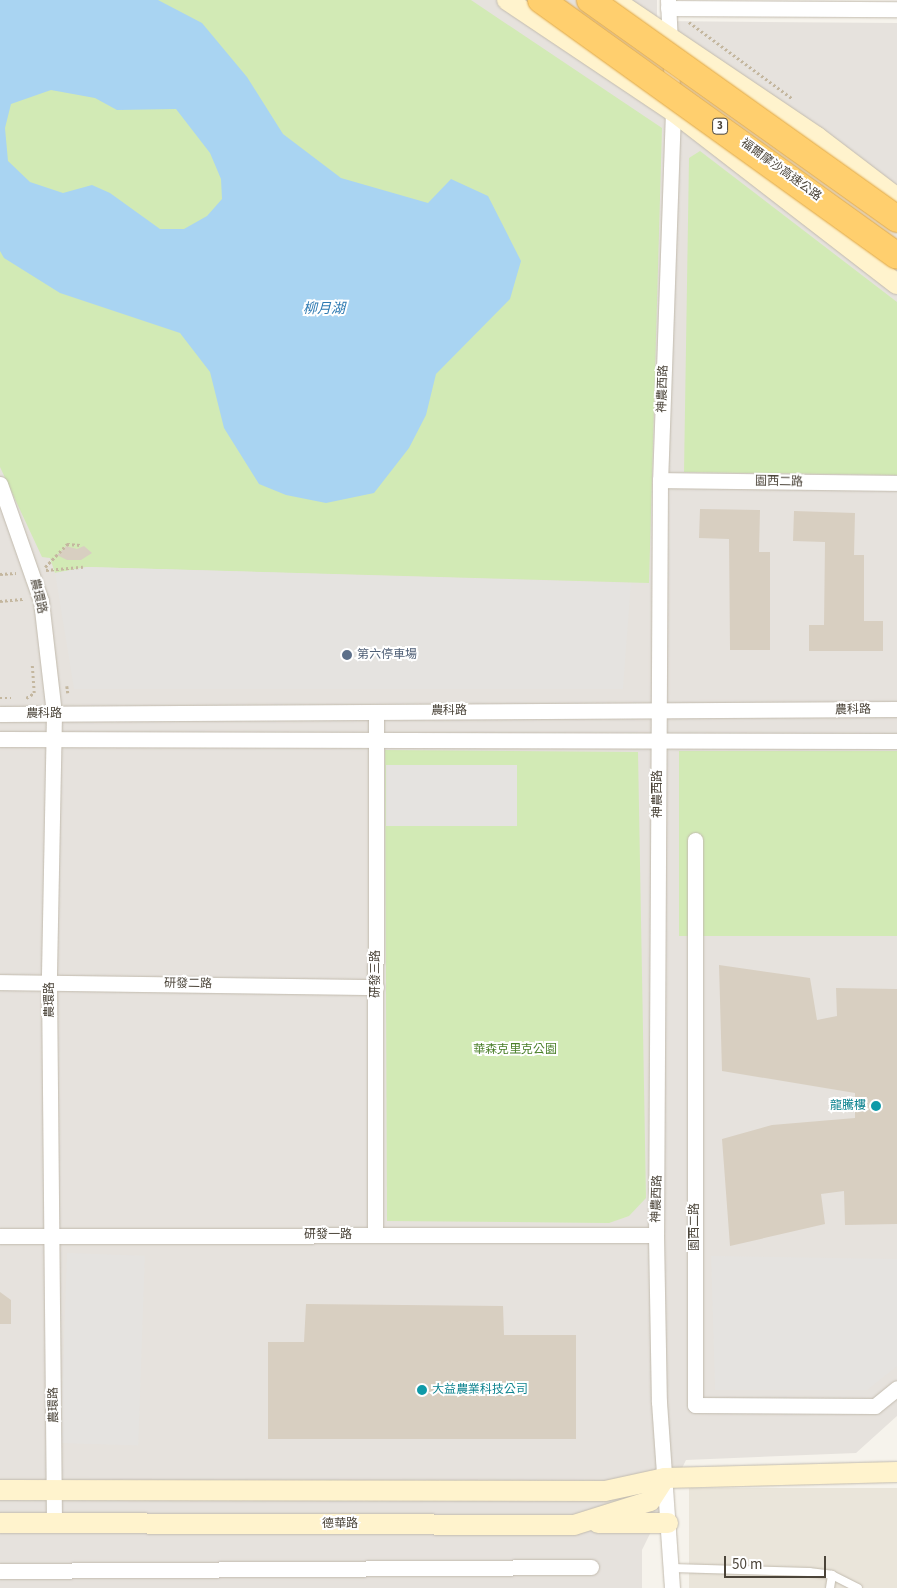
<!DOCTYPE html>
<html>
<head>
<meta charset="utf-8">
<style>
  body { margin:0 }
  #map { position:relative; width:897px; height:1588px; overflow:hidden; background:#f6f3ec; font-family:"Source Sans 3","Noto Sans TC",sans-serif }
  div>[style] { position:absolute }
  .residential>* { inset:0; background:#eae5da; transform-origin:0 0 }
  .industrial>* { inset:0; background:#e6e2dd }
  .green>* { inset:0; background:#d2eab5; transform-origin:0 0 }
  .parking>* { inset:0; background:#e5e3e0; transform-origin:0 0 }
  .water>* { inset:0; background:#a9d4f2 }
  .building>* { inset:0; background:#d8cfc1 }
  .path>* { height:2.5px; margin-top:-1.25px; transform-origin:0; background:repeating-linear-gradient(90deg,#c4b79f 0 2.5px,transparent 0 5px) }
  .roads { filter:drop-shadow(0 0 1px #c2bbae) drop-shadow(0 0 1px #c2bbae) }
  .lane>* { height:8px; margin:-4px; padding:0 4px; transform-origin:4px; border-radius:4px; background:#fff }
  .street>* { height:15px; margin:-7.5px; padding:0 7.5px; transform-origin:7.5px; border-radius:7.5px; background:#fff }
  .secondary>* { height:20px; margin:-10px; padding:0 10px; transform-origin:10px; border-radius:10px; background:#fff3cd }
  .bridges { filter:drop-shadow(0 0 1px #e0a43c) drop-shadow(0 0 1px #e0a43c) }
  .highway-bridge>* { height:26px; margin:-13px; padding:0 13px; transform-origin:13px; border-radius:13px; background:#ffcf6e }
  .dots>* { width:14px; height:14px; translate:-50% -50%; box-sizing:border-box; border:2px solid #fff; border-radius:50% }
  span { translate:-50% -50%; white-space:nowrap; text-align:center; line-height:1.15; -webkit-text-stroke:4px #fff; paint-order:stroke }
  .shield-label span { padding:1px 4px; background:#fff; border:1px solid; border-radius:4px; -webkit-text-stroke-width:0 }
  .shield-label { font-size:11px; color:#4b4439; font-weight:700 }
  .street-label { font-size:12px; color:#4b4439 }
  .service-label { font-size:12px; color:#4e5e75 }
  .left { translate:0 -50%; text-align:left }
  .park-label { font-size:12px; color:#4a7f2a }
  .culture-label { font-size:12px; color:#0d838f }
  .right { translate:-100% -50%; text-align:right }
  .water-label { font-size:14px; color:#2e7ab2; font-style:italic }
  .scale { position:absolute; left:724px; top:1556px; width:102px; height:22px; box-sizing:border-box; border:2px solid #4b4439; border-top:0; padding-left:6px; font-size:15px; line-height:18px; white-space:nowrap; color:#4b4439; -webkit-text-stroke:4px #fff; paint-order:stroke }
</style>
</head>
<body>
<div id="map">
  <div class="residential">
    <i style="left:897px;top:1488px;width:100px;height:208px;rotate:90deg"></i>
  </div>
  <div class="industrial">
    <i style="clip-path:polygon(0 0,657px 0,657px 21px,897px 23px,897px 1416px,856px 1453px,686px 1460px,642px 1550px,642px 1588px,0 1588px)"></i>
  </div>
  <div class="green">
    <i style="clip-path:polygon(0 0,471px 0,662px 128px,649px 583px,87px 567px,55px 573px,50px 558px,42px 557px,0 467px)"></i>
    <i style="clip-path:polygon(700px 151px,897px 302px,897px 475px,684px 472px,689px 158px)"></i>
    <i style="clip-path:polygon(385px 750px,638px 752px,646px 1198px,629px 1216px,609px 1223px,387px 1221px)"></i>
    <i style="left:679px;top:751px;width:218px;height:185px"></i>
  </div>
  <div class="parking">
    <i style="clip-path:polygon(87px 567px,631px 583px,623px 689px,74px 689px,55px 573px)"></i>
    <i style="left:386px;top:765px;width:131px;height:61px"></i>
    <i style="left:67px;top:1253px;width:78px;height:190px;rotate:2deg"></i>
    <i style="clip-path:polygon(711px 1256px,897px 1259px,897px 1366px,867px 1390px,715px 1390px)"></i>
  </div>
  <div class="water">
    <i style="clip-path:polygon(evenodd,0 0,158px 0,202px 23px,247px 77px,283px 134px,341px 178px,428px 203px,451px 179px,488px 196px,521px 261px,510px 299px,436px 374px,426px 415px,409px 448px,374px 493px,326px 503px,286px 495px,259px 484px,224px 428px,210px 372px,180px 333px,60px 293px,4px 258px,0 251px,0 0,51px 90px,95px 98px,117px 110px,176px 109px,210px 153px,221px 179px,222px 199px,207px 216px,184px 229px,160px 229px,110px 193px,92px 185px,63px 193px,30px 182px,8px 161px,5px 128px,11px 104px,51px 90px)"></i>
  </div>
  <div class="building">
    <i style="clip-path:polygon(700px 509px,760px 510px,759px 552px,770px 552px,770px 650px,730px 650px,729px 539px,699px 538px)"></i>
    <i style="clip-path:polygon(794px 511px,855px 513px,854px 555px,864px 555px,864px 621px,883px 621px,883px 651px,809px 651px,809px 625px,824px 625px,825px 542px,793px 541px)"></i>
    <i style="clip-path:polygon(66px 546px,77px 549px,84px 546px,92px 553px,81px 560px,67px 560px,57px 555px)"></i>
    <i style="clip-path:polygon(719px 965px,810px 978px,817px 1020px,837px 1016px,836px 988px,897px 989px,897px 1224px,845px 1225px,844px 1191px,821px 1194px,825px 1224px,730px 1246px,722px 1139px,772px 1125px,855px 1118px,855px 1093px,722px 1071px)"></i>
    <i style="clip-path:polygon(0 1292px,11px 1300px,11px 1324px,0 1324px)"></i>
    <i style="clip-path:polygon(306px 1304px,503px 1306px,504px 1335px,576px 1335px,576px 1439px,268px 1439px,268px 1342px,304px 1342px)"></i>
  </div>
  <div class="path">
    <i style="left:689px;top:22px;width:129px;rotate:36.5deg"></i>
    <i style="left:45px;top:567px;width:32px;rotate:-46deg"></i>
    <i style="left:67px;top:544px;width:14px;rotate:4deg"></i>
    <i style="left:46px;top:570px;width:37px;rotate:-5deg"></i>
    <i style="left:0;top:574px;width:16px;rotate:-4deg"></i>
    <i style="left:0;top:601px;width:25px;rotate:-5deg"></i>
    <i style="left:67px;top:686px;width:7px;rotate:82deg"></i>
    <i style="left:0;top:698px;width:11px"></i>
    <i style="left:26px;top:698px;width:9px;rotate:-32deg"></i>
    <i style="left:34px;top:693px;width:30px;rotate:-94deg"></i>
  </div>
  <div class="roads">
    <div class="lane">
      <i style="left:672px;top:1568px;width:137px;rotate:1.7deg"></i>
      <i style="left:809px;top:1572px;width:23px;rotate:7deg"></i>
      <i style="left:832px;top:1575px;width:29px;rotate:27deg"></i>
      <i style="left:830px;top:1588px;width:13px;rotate:-81deg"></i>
    </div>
    <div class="street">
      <i style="left:668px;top:0;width:111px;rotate:87.4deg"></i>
      <i style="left:673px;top:111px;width:369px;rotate:92deg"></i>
      <i style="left:660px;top:480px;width:755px;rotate:90.3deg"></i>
      <i style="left:656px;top:1235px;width:167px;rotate:89deg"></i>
      <i style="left:659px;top:1402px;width:186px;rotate:86deg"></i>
      <i style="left:668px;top:8px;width:229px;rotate:0.3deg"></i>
      <i style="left:660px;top:480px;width:237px;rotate:0.7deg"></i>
      <i style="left:0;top:484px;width:124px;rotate:70.7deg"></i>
      <i style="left:41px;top:601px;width:114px;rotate:83.4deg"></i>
      <i style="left:54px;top:714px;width:268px;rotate:91.1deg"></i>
      <i style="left:49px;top:982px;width:541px;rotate:89.47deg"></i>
      <i style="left:0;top:714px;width:897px;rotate:-0.32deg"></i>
      <i style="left:0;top:739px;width:897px;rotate:0.13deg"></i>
      <i style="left:695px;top:840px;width:565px;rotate:90deg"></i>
      <i style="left:695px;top:1405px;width:180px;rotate:0.3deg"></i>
      <i style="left:875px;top:1406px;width:28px;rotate:-39deg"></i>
      <i style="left:0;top:982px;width:376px;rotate:0.8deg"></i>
      <i style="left:375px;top:1235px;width:523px;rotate:-89.89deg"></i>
      <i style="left:0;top:1236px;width:656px;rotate:-0.09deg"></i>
      <i style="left:0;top:1571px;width:591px;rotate:-0.39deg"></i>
    </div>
    <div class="secondary">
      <i style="left:507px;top:0;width:200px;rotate:33.8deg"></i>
      <i style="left:673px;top:111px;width:283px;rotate:37.7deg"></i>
      <i style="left:614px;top:0;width:245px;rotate:34deg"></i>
      <i style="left:817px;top:137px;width:101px;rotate:37.3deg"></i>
      <i style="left:0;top:1490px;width:605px;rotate:0.09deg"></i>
      <i style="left:605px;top:1491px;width:61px;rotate:-12.2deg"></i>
      <i style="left:665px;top:1478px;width:232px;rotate:-1.5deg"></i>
      <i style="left:0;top:1523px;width:574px;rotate:0.2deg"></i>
      <i style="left:574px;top:1525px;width:80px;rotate:-17.5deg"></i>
      <i style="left:650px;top:1501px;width:27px;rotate:-57deg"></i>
      <i style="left:598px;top:1523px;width:70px"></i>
    </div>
  </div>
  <div class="bridges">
    <div class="highway-bridge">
      <i style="left:541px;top:0;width:438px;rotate:35.7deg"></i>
      <i style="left:590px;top:0;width:377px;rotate:35.5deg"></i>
    </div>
  </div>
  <div class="dots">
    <i style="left:347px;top:655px;background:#5c6f8a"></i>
    <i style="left:876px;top:1106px;background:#0f9aa8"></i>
    <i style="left:422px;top:1390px;background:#0f9aa8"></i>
  </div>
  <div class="shield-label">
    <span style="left:720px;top:126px">3</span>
  </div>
  <div class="street-label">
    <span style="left:781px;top:170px;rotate:36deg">福爾摩沙高速公路</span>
    <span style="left:663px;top:389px;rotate:-88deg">神農西路</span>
    <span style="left:779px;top:482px;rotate:1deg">園西二路</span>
    <span style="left:38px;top:596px;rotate:77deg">農環路</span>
    <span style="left:853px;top:710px;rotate:-1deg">農科路</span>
    <span style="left:449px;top:711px">農科路</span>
    <span style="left:44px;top:714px">農科路</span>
    <span style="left:658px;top:794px;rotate:-90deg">神農西路</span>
    <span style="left:376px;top:974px;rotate:-90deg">研發三路</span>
    <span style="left:188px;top:984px;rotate:1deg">研發二路</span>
    <span style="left:50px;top:1000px;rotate:-90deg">農環路</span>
    <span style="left:657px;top:1199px;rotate:-88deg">神農西路</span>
    <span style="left:695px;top:1227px;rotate:-90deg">園西二路</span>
    <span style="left:328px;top:1235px">研發一路</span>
    <span style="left:54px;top:1405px;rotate:-91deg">農環路</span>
    <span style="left:340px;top:1524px">德華路</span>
  </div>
  <div class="service-label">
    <span class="left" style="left:357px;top:655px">第六停車場</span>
  </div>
  <div class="park-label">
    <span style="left:515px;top:1050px">華森克里克公園</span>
  </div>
  <div class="culture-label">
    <span class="right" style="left:866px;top:1106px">龍騰樓</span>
    <span class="left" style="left:432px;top:1390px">大益農業科技公司</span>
  </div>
  <div class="water-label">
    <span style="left:324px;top:309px">柳月湖</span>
  </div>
  <div class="scale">50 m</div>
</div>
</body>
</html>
